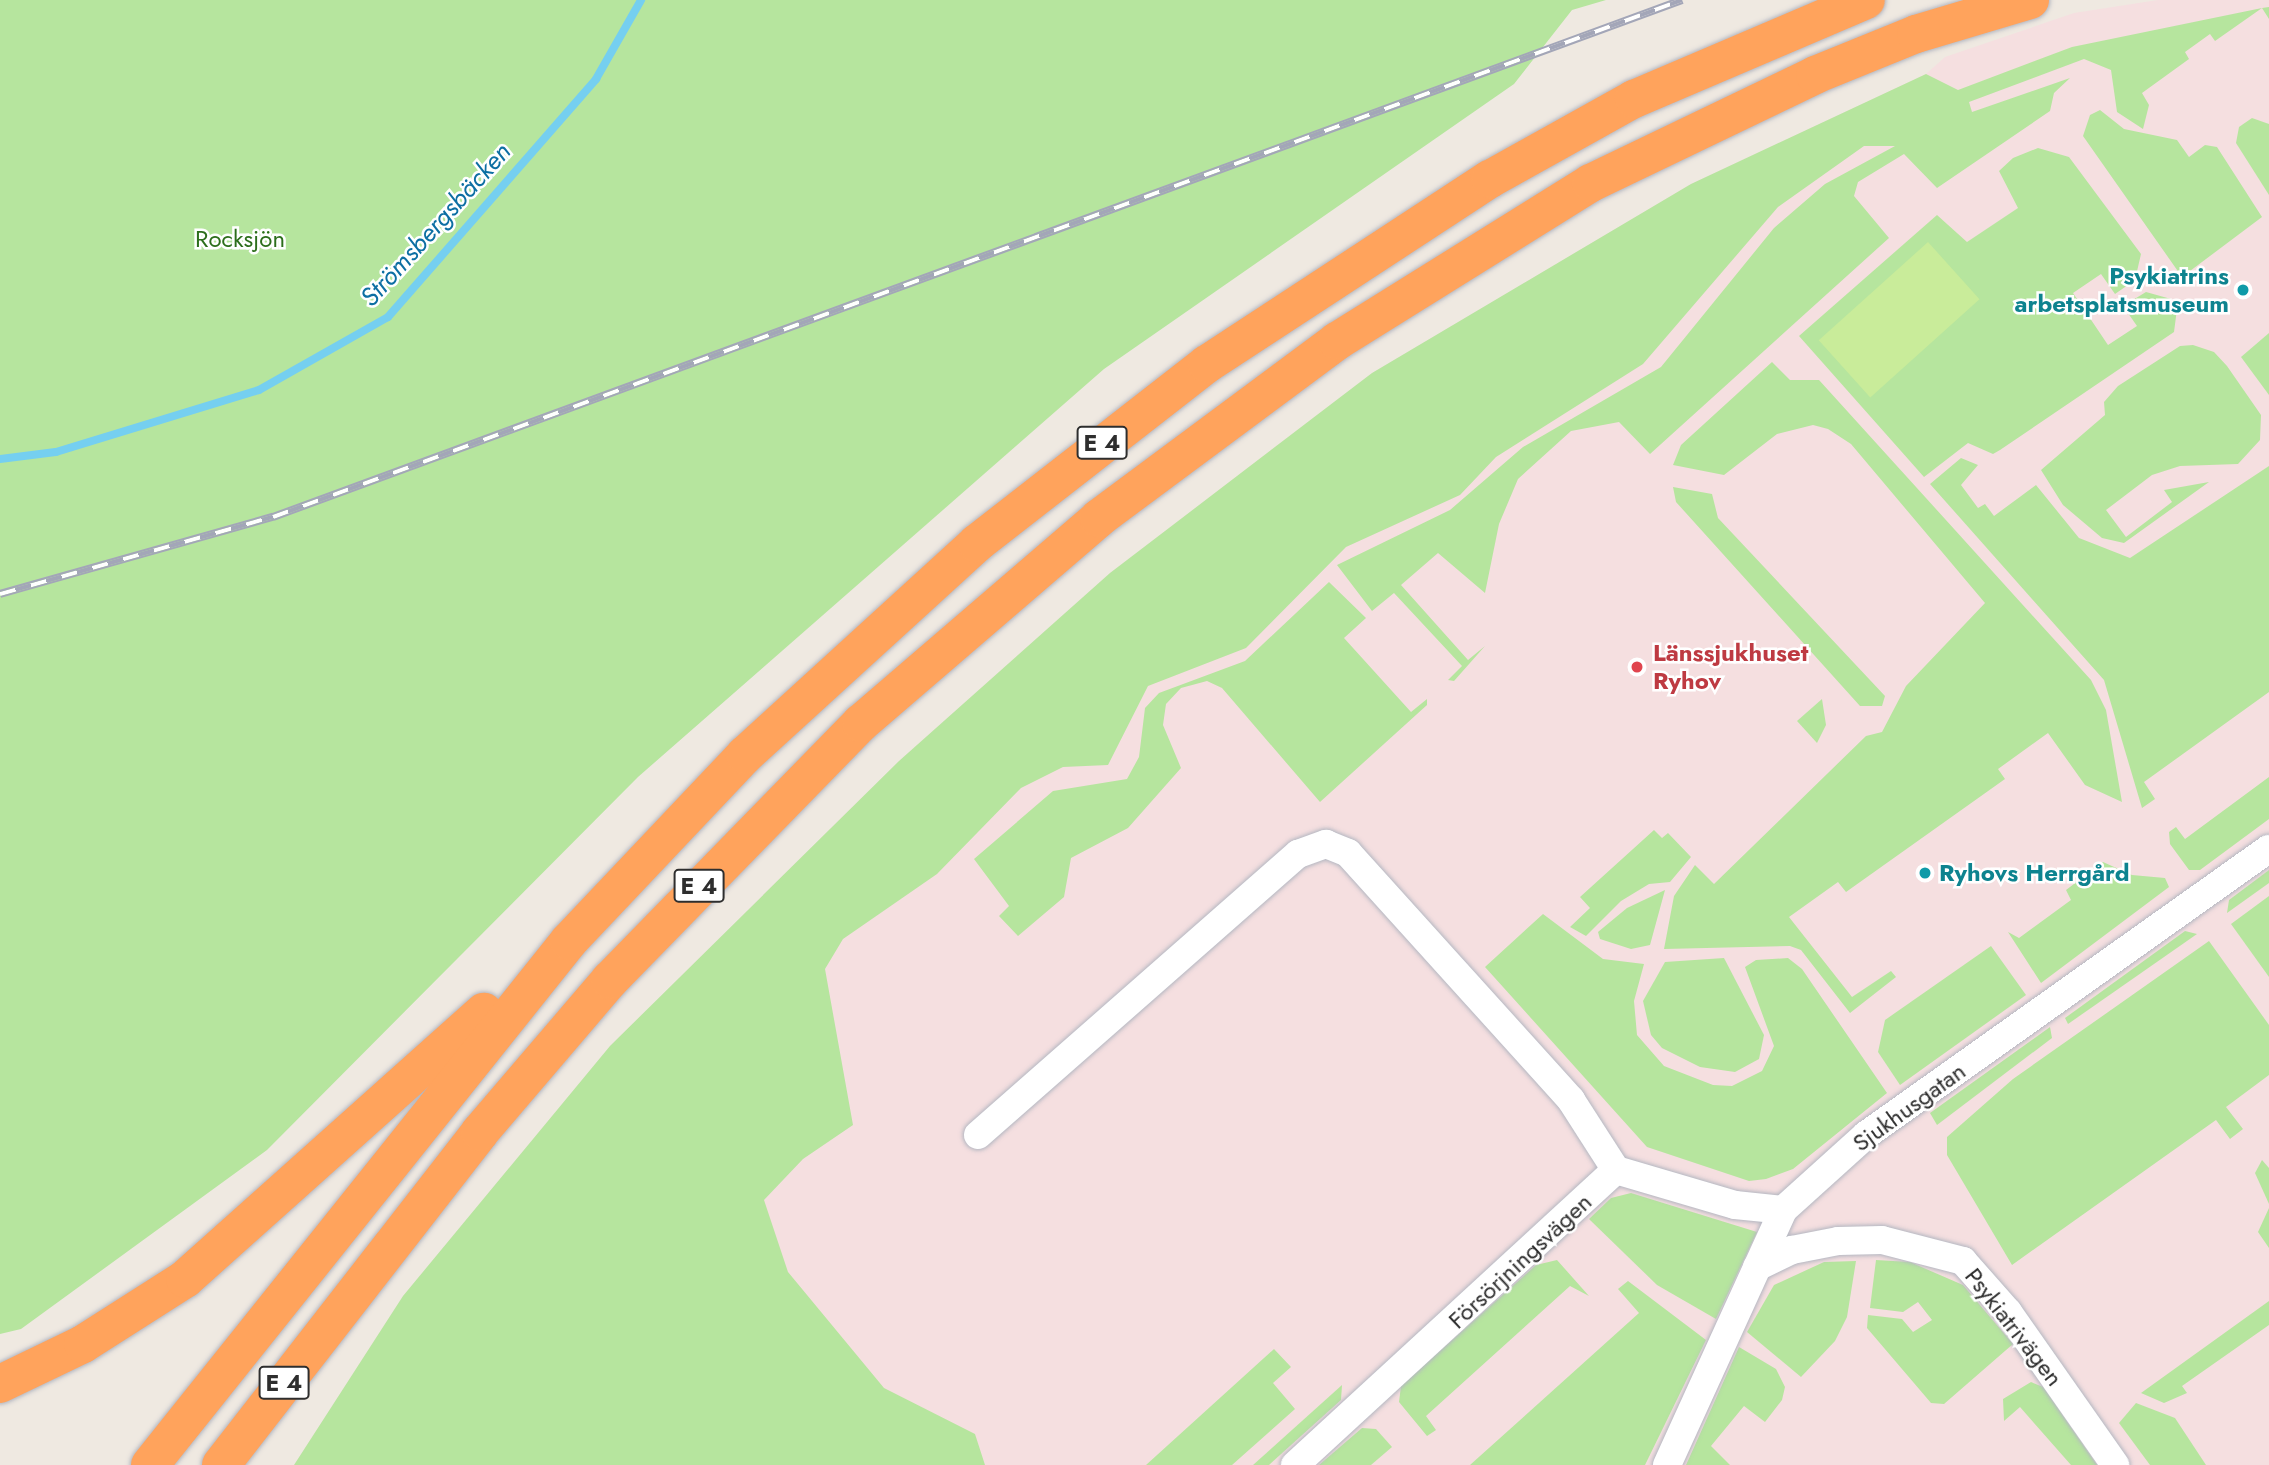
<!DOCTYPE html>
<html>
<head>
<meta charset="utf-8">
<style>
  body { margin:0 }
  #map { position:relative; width:2269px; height:1465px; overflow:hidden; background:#efe9e1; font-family:Jost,sans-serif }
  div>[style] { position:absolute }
  .medical>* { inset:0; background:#f5dfe0 }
  .green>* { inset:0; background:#b6e59e }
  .pitch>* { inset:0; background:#c9ec9a; transform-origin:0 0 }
  .stream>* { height:8px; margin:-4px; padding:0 4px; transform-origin:4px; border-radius:4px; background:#75cff0 }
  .roads { filter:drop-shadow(0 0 2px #b4b7c1) drop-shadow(0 0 2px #b4b7c1) }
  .street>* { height:28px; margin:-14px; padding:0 14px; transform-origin:14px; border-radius:14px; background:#fff }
  .highway>* { height:38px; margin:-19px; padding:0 19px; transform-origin:19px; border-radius:19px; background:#ffa35c }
  .rail>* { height:8px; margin-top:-4px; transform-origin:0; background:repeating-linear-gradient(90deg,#fff 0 16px,#a3a6b8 0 32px); box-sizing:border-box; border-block:2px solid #a3a6b8 }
  .dots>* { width:19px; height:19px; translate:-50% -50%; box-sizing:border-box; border:4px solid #fff; border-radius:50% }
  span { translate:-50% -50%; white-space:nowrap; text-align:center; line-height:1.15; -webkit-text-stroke:5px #fff; paint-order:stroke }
  .shield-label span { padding:2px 5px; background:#fff; border:2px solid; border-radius:5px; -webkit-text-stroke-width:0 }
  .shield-label { font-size:23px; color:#2e2e2e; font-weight:700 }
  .park-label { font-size:24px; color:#2c6e1b }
  .culture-label { font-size:24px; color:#0d838f; font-weight:700 }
  .right { translate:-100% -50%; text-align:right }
  .left { translate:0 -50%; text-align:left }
  .health-label { font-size:24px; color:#be3a42; font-weight:700 }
  .street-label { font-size:24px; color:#2e2e2e }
  .water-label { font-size:26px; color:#0d6fa3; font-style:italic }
</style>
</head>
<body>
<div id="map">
  <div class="medical">
    <i style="clip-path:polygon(2158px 0,2269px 0,2269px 1465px,294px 1465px,403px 1296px,610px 1046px,899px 761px,1110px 573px,1372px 373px,1691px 184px,1926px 74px,1945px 57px,2074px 13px)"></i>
  </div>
  <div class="green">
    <i style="clip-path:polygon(0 0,1606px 0,1572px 10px,1514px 84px,1104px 369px,638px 777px,267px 1150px,21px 1329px,0 1334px)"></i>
    <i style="clip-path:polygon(2269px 7px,2269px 19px,2262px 8px,2215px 41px,2210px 34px,2185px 52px,2189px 59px,2142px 93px,2149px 105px,2143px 129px,2117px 112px,2111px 70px,2084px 59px,1969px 102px,1972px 112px,2070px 78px,2054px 93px,2050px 111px,1937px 188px,1904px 154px,1858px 182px,1854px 196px,1889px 238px,1650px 454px,1619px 422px,1571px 431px,1518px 479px,1499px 524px,1485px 593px,1438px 553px,1401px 585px,1468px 660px,1485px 646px,1454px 681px,1448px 680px,1462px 666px,1394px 593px,1372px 611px,1337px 565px,1450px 510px,1523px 447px,1661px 367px,1774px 228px,1825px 184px,1895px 146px,1864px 146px,1778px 207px,1643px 364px,1496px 457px,1460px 495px,1346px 547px,1246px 648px,1148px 686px,1108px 765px,1063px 767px,1021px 788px,937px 874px,843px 939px,825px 969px,853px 1125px,803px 1159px,764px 1200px,788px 1272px,884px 1388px,975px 1434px,985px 1465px,294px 1465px,403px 1296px,610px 1046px,899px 761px,1110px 573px,1372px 373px,1691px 184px,1926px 74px,1958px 90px,2072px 47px,2262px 8px)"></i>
    <i style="clip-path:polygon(2100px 110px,2124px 129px,2177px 140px,2189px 157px,2205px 145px,2217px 147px,2262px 217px,2182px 277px,2083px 136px,2090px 115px)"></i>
    <i style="clip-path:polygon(2252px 118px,2269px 124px,2269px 195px,2236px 143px,2239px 127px)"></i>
    <i style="clip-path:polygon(2038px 148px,2069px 157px,2141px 254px,2135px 280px,2115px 294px,2101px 274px,2073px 293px,2108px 345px,2137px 326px,2123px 306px,2146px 292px,2171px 299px,2177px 309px,2174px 332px,2000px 450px,1993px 454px,1968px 443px,1924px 477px,1799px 336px,1937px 215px,1967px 242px,2018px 208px,1999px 171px,2013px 158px)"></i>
    <i style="clip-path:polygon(2269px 333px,2269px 395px,2241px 357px)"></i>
    <i style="clip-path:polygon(2193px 345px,2214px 352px,2227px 366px,2261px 415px,2260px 440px,2238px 464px,2180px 466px,2152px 475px,2106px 510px,2126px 537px,2172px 502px,2164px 490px,2209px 482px,2124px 543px,2102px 538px,2063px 505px,2041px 470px,2105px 415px,2104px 402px,2118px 386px,2180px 346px)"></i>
    <i style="clip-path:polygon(1772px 362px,1790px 380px,1819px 380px,2091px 680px,2106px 710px,2122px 802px,2085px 785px,2048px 733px,1998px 769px,2005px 779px,1846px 892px,1838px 882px,1789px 917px,1852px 997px,1891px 971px,1896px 977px,1850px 1013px,1801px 950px,1790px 946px,1664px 949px,1674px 896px,1695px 865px,1714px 884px,1866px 736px,1882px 732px,1906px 686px,1985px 603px,1851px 444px,1828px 429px,1813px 425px,1777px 434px,1724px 475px,1673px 465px,1681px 445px)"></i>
    <i style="clip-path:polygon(1961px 458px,1978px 465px,1961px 485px,1978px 508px,1985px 504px,1994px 516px,2036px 485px,2079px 538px,2130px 558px,2269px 466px,2269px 692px,2144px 782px,2155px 799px,2142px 808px,2104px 680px,1930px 484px)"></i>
    <i style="clip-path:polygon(1673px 487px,1712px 494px,1718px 518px,1885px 696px,1882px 706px,1860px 706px,1676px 502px)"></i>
    <i style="clip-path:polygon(1329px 582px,1366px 618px,1344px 638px,1411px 712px,1427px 699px,1427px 705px,1320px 802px,1222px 688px,1207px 681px,1181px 688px,1166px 704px,1163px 725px,1181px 768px,1128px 828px,1071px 858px,1064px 897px,1018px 936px,999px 916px,1009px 906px,974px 859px,1053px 791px,1127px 779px,1139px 757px,1145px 708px,1159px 693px,1245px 661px)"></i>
    <i style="clip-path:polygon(1822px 699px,1826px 725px,1817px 743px,1797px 721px)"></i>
    <i style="clip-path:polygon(2269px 777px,2269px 819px,2200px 870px,2189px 870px,2170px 844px,2169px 832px,2176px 827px,2185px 839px)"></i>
    <i style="clip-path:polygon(1654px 830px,1662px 838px,1668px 833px,1691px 857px,1670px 882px,1649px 884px,1621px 901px,1586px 936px,1570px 927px,1590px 908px,1580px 897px)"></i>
    <i style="clip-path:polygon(2103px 862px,2132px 875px,2165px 878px,2169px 887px,2041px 983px,2008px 932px,2019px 938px,2071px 900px,2066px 890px)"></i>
    <i style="clip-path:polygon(2269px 870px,2269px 883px,2227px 913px,2229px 900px)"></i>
    <i style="clip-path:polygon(1665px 890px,1650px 945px,1631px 949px,1600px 939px,1598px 932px,1627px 908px)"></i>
    <i style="clip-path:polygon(2269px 896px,2269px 977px,2231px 924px)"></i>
    <i style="clip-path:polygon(1543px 914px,1603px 959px,1644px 964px,1634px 1001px,1637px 1035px,1664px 1066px,1713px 1085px,1732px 1086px,1762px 1071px,1774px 1046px,1745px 967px,1756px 960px,1788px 958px,1802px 969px,1887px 1093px,1793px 1169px,1766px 1179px,1749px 1181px,1647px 1147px,1485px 967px)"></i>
    <i style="clip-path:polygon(2185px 931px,2197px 934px,2068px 1024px,2065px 1018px)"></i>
    <i style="clip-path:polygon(2209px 941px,2269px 1025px,2269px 1075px,2226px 1107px,2243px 1129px,2230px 1139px,2216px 1120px,2012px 1265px,1947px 1155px,1947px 1137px,2013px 1079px)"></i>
    <i style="clip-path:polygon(1991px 946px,2026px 995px,1900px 1085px,1878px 1052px,1885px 1020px)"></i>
    <i style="clip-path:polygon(1724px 958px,1764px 1035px,1759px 1059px,1735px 1072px,1700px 1067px,1662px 1048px,1651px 1035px,1643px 1001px,1665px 962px)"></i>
    <i style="clip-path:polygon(2050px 1027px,2052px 1038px,1937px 1125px,1930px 1113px)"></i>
    <i style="clip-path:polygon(2262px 1160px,2269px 1168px,2269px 1204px,2255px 1173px)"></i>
    <i style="clip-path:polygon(1631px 1193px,1757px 1232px,1716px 1319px,1657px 1285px,1589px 1219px,1611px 1198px)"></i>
    <i style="clip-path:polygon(2269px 1208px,2269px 1248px,2258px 1232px)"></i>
    <i style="clip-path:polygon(1557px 1260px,1589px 1296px,1570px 1286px,1426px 1416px,1436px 1430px,1427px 1436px,1399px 1402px,1401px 1386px,1536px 1265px)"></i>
    <i style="clip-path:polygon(1876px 1260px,1910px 1262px,1963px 1285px,2013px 1344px,1944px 1404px,1931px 1403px,1867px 1328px,1868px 1315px,1902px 1319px,1913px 1332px,1932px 1320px,1918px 1302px,1903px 1312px,1870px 1308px)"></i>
    <i style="clip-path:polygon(1856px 1261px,1847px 1317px,1835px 1341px,1801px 1377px,1747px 1332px,1774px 1285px,1824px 1262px)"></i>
    <i style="clip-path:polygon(1628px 1281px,1706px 1340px,1645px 1465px,1470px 1465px,1639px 1313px,1618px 1289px)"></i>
    <i style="clip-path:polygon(2269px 1301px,2269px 1325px,2182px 1386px,2187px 1393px,2164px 1403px,2141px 1393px)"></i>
    <i style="clip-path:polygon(1739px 1347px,1776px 1369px,1785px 1387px,1782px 1400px,1765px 1422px,1744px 1406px,1711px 1446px,1730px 1465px,1686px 1465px)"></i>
    <i style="clip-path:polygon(1274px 1349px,1291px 1367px,1273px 1383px,1295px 1409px,1232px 1465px,1146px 1465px)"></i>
    <i style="clip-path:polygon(2031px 1382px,2043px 1387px,2097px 1465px,2071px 1465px,2020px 1407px,2004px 1421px,2003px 1399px)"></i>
    <i style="clip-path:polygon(1342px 1385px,1341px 1400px,1269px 1465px,1253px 1465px)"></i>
    <i style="clip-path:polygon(2136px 1403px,2175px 1418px,2206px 1465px,2150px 1465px,2119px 1423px)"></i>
    <i style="clip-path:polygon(1362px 1428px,1376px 1429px,1392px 1447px,1371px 1465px,1319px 1465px)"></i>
  </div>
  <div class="pitch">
    <i style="left:1928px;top:242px;width:77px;height:147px;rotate:48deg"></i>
  </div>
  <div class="stream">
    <i style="left:0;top:459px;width:56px;rotate:-7.1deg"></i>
    <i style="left:56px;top:452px;width:212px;rotate:-17deg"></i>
    <i style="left:259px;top:390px;width:148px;rotate:-29.5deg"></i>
    <i style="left:388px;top:317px;width:316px;rotate:-48.8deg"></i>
    <i style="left:596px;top:79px;width:91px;rotate:-60.3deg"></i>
  </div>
  <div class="roads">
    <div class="street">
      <i style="left:978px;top:1135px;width:426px;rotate:-41.3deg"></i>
      <i style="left:1298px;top:854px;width:30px;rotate:-20deg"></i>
      <i style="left:1326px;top:844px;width:24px;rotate:22deg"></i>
      <i style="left:1348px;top:853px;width:333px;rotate:47.9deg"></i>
      <i style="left:1571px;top:1100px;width:83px;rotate:57.3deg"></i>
      <i style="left:1757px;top:1267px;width:39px;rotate:-26deg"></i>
      <i style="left:1792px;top:1250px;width:47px;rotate:-11.1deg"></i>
      <i style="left:1838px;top:1241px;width:44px;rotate:-1.3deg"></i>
      <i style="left:1882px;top:1240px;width:84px;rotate:14.5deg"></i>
      <i style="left:1963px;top:1261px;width:68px;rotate:48.6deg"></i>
      <i style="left:2008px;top:1312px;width:187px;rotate:55deg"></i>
      <i style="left:1295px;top:1465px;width:436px;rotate:-42.6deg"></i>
      <i style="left:1616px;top:1170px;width:124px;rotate:16.4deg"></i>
      <i style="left:1735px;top:1205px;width:48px;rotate:5.9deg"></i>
      <i style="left:1667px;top:1465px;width:280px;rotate:-65.5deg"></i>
      <i style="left:1783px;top:1210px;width:112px;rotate:-42.1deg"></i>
      <i style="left:1866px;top:1135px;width:494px;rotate:-35.4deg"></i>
    </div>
    <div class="highway">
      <i style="left:0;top:1384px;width:92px;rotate:-25.7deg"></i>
      <i style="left:83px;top:1344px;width:121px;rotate:-32.5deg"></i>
      <i style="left:185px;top:1279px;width:401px;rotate:-41.8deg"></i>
      <i style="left:150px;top:1465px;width:671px;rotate:-51.35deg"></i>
      <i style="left:569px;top:941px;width:256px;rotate:-46.6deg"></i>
      <i style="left:745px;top:755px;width:314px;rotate:-42.4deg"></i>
      <i style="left:977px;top:543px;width:291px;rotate:-37.9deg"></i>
      <i style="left:1207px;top:364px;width:338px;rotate:-33.2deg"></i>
      <i style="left:1490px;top:179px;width:165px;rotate:-29.1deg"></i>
      <i style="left:1634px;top:99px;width:252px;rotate:-23.1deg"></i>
      <i style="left:221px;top:1465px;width:422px;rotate:-52.1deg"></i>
      <i style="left:480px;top:1132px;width:200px;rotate:-49.5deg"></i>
      <i style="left:610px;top:980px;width:359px;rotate:-45.7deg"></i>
      <i style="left:861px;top:723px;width:314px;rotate:-40.7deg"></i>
      <i style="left:1099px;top:518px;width:297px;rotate:-36.6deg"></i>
      <i style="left:1337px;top:341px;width:299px;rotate:-31.9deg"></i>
      <i style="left:1591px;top:183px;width:249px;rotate:-25.7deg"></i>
      <i style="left:1815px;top:75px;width:109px;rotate:-22.1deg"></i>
      <i style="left:1916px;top:34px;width:119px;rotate:-16.6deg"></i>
    </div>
  </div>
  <div class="rail">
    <i style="left:0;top:594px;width:284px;rotate:-15.8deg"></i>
    <i style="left:273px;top:517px;width:1501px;rotate:-20.15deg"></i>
  </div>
  <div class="dots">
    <i style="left:2243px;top:290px;background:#0f9aa8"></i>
    <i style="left:1637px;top:667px;background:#e0444e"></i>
    <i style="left:1925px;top:873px;background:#0f9aa8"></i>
  </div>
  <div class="shield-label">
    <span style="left:1102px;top:443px">E 4</span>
    <span style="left:699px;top:886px">E 4</span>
    <span style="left:284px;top:1383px">E 4</span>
  </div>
  <div class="park-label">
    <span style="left:240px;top:239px">Rocksjön</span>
  </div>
  <div class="culture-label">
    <span class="right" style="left:2229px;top:290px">Psykiatrins<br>arbetsplatsmuseum</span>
    <span class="left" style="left:1939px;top:873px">Ryhovs Herrgård</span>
  </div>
  <div class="health-label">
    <span class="left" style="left:1653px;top:667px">Länssjukhuset<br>Ryhov</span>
  </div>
  <div class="street-label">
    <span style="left:1909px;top:1107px;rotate:-36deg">Sjukhusgatan</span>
    <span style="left:1520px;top:1261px;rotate:-43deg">Försörjningsvägen</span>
    <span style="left:2014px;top:1327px;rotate:52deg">Psykiatrivägen</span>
  </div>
  <div class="water-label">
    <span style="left:436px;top:225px;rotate:-48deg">Strömsbergsbäcken</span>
  </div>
</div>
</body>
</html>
